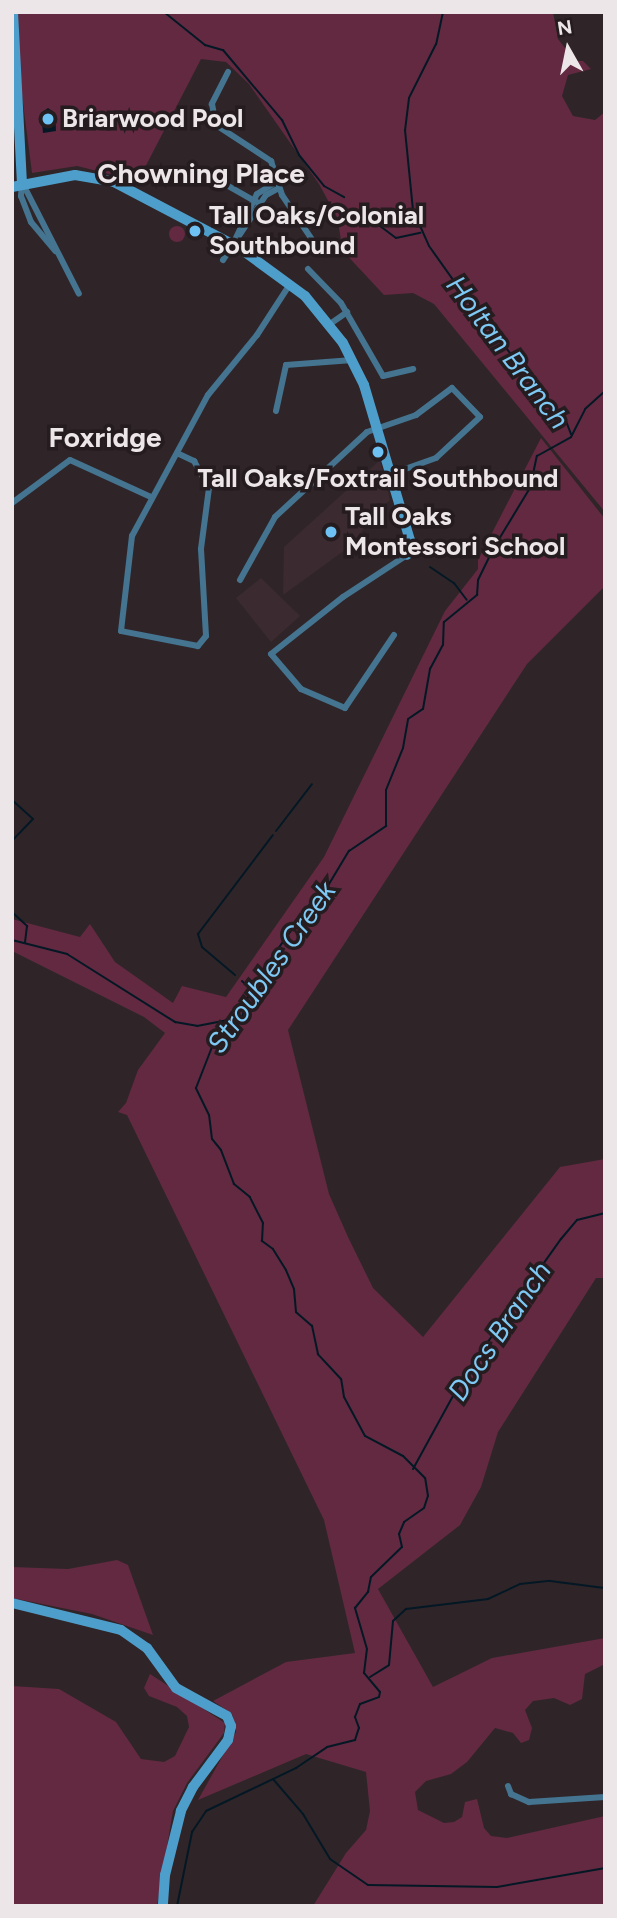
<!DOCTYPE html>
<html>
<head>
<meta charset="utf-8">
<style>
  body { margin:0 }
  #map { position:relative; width:617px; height:1918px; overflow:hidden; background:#2f2528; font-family:Figtree,sans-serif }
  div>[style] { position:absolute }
  .built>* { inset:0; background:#3b2a30 }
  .green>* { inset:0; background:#622941 }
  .round { border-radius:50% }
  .water>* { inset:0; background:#031824 }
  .stream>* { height:2px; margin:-1px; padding:0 1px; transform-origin:1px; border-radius:1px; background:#031824 }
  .street>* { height:6px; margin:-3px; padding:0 3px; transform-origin:3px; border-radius:3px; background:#447490 }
  .secondary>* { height:10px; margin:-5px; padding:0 5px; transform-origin:5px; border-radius:5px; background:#4e9ecb }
  .dots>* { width:19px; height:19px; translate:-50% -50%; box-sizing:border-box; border:4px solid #251c1f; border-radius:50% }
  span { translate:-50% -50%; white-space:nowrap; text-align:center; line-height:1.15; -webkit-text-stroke:7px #251c1f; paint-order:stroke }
  .poi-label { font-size:26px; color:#ede6e8; font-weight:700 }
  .left { translate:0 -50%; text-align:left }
  .neighbourhood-label { font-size:28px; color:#ede6e8; font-weight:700 }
  .water-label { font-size:28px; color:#7ec8f4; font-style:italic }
  .frame { position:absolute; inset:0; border:14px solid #ede6e8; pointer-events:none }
  .north { position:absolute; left:533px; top:14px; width:70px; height:70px; -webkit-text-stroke:5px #251c1f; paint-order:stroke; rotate:351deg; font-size:19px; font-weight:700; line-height:28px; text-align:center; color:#ede6e8 }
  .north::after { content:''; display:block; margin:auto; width:24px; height:32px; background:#ede6e8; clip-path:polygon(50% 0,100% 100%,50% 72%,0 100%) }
</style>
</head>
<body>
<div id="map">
  <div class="built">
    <i style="clip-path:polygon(380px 460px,390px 500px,367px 522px,356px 542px,283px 595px,284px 547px)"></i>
    <i style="clip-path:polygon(261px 578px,300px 616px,271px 642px,236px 598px)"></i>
  </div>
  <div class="green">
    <i style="clip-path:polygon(18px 12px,553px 12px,558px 39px,575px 61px,583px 61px,591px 69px,568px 75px,562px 96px,573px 116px,595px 120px,605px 112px,605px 512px,434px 304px,413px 293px,384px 295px,343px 251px,337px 217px,319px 184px,249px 84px,226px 62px,201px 59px,138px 181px,77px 166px,32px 173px,19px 72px)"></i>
    <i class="round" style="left:169px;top:226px;width:16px;height:16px"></i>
    <i style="clip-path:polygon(541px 438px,605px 519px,605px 586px,527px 664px,288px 1030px,329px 1194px,348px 1237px,373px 1288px,423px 1337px,560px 1167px,605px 1159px,605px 1278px,596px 1278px,498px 1432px,481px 1487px,460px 1525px,378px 1589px,433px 1687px,492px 1658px,605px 1638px,605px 1664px,585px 1674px,582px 1699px,570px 1705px,554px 1698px,533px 1701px,525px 1710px,532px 1728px,529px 1740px,521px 1743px,513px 1733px,495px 1728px,467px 1762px,451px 1774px,426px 1781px,415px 1792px,418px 1810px,444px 1823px,454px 1822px,462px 1817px,465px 1802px,477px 1799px,484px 1828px,491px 1836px,507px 1838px,605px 1816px,605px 1906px,313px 1906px,346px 1853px,366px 1830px,370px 1811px,366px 1772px,306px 1754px,198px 1800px,236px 1732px,232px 1714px,213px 1701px,286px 1662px,355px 1653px,324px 1520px,127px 1115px,118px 1112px,126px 1103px,138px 1070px,165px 1033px,144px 1017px,12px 951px,12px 919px,80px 937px,90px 924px,115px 962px,173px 1003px,182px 986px,226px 997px,324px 857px,445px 611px,478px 569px,478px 560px)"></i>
    <i style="clip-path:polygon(117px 1560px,128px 1565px,153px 1635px,92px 1614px,12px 1598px,12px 1567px,68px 1569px)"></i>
    <i style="clip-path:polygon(150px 1674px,225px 1723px,224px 1733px,187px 1783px,173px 1811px,157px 1906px,12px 1906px,12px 1686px,59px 1689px,116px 1722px,141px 1759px,164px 1762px,175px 1756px,189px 1727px,187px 1716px,177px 1707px,149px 1696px,144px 1688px)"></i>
  </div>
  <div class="water">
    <i style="clip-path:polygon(48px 108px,55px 113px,56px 131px,43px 133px,41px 113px)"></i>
  </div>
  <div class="stream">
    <i style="left:164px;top:12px;width:53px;rotate:38.8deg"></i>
    <i style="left:205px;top:45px;width:19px;rotate:16deg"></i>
    <i style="left:223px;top:50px;width:92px;rotate:49.9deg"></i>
    <i style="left:282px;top:120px;width:39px;rotate:64deg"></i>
    <i style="left:299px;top:155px;width:40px;rotate:51deg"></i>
    <i style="left:324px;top:186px;width:23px;rotate:29deg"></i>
    <i style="left:443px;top:12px;width:33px;rotate:102deg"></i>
    <i style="left:436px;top:44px;width:60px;rotate:116.6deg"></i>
    <i style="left:409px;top:98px;width:32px;rotate:97deg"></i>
    <i style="left:405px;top:130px;width:80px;rotate:84.3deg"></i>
    <i style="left:413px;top:210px;width:39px;rotate:66deg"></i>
    <i style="left:429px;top:246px;width:76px;rotate:54.6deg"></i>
    <i style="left:473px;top:308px;width:146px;rotate:50.5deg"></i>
    <i style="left:566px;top:421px;width:14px;rotate:69deg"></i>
    <i style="left:360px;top:211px;width:45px;rotate:36.9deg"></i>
    <i style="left:396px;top:238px;width:25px;rotate:-12deg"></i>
    <i style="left:430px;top:567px;width:29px;rotate:34deg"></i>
    <i style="left:454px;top:583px;width:21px;rotate:53deg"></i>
    <i style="left:12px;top:800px;width:28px;rotate:42deg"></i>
    <i style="left:33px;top:819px;width:30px;rotate:134deg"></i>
    <i style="left:276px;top:831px;width:59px;rotate:-52.5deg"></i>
    <i style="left:12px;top:912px;width:21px;rotate:43deg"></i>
    <i style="left:27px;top:926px;width:17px;rotate:97deg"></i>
    <i style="left:12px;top:940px;width:57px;rotate:14.3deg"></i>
    <i style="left:67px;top:954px;width:128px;rotate:32.2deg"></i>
    <i style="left:175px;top:1022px;width:22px;rotate:10deg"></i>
    <i style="left:197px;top:1026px;width:33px;rotate:-11deg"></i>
    <i style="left:229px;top:1020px;width:8px;rotate:23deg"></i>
    <i style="left:235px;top:975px;width:43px;rotate:-139.7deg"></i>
    <i style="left:202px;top:947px;width:14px;rotate:-107deg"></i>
    <i style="left:198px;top:934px;width:124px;rotate:-52.9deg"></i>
    <i style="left:242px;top:981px;width:16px;rotate:43deg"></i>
    <i style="left:413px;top:1469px;width:108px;rotate:-61.3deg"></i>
    <i style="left:465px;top:1374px;width:166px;rotate:-54.6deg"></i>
    <i style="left:561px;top:1239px;width:25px;rotate:-50deg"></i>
    <i style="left:577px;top:1220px;width:29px;rotate:-14deg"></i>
    <i style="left:370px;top:1677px;width:22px;rotate:-32deg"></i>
    <i style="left:389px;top:1665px;width:44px;rotate:-84.8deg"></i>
    <i style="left:393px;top:1621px;width:18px;rotate:-43deg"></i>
    <i style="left:406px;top:1609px;width:83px;rotate:-7deg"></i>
    <i style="left:488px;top:1599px;width:35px;rotate:-25deg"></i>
    <i style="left:520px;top:1584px;width:30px;rotate:-6deg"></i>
    <i style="left:550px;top:1581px;width:55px;rotate:7.3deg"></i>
    <i style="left:273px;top:1779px;width:46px;rotate:49.4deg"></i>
    <i style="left:303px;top:1814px;width:52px;rotate:59deg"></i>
    <i style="left:330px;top:1859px;width:46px;rotate:34.4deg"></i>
    <i style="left:368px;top:1885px;width:129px;rotate:0.9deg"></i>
    <i style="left:497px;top:1887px;width:110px;rotate:-10deg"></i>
    <i style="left:177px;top:1906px;width:76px;rotate:-78.5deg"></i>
    <i style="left:192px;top:1832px;width:25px;rotate:-56deg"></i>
    <i style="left:206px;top:1811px;width:100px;rotate:-25.5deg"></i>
    <i style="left:296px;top:1768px;width:37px;rotate:-34deg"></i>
    <i style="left:327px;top:1747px;width:29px;rotate:-14deg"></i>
    <i style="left:355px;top:1740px;width:13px;rotate:-72deg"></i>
    <i style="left:359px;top:1728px;width:12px;rotate:-110deg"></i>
    <i style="left:355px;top:1717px;width:14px;rotate:-69deg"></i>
    <i style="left:360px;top:1704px;width:20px;rotate:-20deg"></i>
    <i style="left:379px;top:1697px;width:5px;rotate:-79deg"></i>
    <i style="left:380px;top:1692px;width:25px;rotate:-130deg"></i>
    <i style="left:364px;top:1673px;width:24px;rotate:-83deg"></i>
    <i style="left:367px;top:1649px;width:43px;rotate:-106.3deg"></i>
    <i style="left:355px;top:1608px;width:21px;rotate:-51deg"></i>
    <i style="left:368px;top:1592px;width:15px;rotate:-79deg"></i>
    <i style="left:371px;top:1577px;width:43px;rotate:-44.1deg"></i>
    <i style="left:402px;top:1547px;width:13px;rotate:-103deg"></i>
    <i style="left:399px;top:1534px;width:13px;rotate:-67deg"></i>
    <i style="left:404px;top:1522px;width:24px;rotate:-35deg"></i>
    <i style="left:424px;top:1508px;width:13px;rotate:-72deg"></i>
    <i style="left:428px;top:1496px;width:18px;rotate:-99deg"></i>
    <i style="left:425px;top:1478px;width:31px;rotate:-135deg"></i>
    <i style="left:403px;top:1456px;width:43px;rotate:-152.2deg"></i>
    <i style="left:365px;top:1436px;width:44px;rotate:-118.3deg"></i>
    <i style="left:344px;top:1397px;width:18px;rotate:-99deg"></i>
    <i style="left:341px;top:1379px;width:34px;rotate:-133deg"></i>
    <i style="left:318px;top:1354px;width:29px;rotate:-102deg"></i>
    <i style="left:312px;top:1326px;width:21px;rotate:-139deg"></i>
    <i style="left:296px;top:1312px;width:23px;rotate:-95deg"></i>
    <i style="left:294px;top:1289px;width:21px;rotate:-113deg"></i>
    <i style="left:286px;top:1270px;width:25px;rotate:-122deg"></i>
    <i style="left:273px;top:1249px;width:14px;rotate:-144deg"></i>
    <i style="left:262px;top:1241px;width:18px;rotate:-87deg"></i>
    <i style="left:263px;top:1223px;width:29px;rotate:-117deg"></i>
    <i style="left:250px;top:1197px;width:21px;rotate:-141deg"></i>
    <i style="left:234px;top:1184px;width:36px;rotate:-111deg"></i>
    <i style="left:221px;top:1150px;width:14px;rotate:-129deg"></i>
    <i style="left:212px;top:1139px;width:24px;rotate:-97deg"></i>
    <i style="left:209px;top:1115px;width:30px;rotate:-116deg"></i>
    <i style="left:196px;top:1088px;width:44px;rotate:-68.7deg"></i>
    <i style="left:212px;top:1047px;width:39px;rotate:-42deg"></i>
    <i style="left:241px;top:1021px;width:25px;rotate:-74deg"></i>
    <i style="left:248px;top:997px;width:17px;rotate:-40deg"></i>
    <i style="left:261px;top:986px;width:19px;rotate:-78deg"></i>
    <i style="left:265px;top:967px;width:81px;rotate:-54.5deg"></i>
    <i style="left:312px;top:901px;width:24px;rotate:-45deg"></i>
    <i style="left:329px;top:884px;width:39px;rotate:-59deg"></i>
    <i style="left:349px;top:851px;width:45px;rotate:-34deg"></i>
    <i style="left:386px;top:826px;width:36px;rotate:-90deg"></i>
    <i style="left:386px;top:790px;width:45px;rotate:-68deg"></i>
    <i style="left:403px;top:748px;width:29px;rotate:-80deg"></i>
    <i style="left:408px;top:719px;width:18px;rotate:-34deg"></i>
    <i style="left:423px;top:709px;width:41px;rotate:-80.1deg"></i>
    <i style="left:430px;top:669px;width:27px;rotate:-62deg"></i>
    <i style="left:443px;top:645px;width:23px;rotate:-88deg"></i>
    <i style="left:444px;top:622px;width:43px;rotate:-39.3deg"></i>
    <i style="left:477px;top:595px;width:15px;rotate:-86deg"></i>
    <i style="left:478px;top:580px;width:34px;rotate:-64deg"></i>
    <i style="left:493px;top:549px;width:71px;rotate:-58.8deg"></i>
    <i style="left:530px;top:488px;width:33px;rotate:-78deg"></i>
    <i style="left:537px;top:456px;width:39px;rotate:-29deg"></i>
    <i style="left:571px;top:437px;width:31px;rotate:-63deg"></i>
    <i style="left:585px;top:409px;width:27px;rotate:-42deg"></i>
  </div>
  <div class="street">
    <i style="left:228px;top:72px;width:36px;rotate:117deg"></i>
    <i style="left:212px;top:104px;width:21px;rotate:79deg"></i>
    <i style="left:216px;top:125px;width:66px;rotate:33.2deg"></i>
    <i style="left:271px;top:161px;width:36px;rotate:72deg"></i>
    <i style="left:282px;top:195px;width:55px;rotate:56deg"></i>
    <i style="left:165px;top:175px;width:35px;rotate:-8deg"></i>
    <i style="left:200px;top:170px;width:69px;rotate:29.5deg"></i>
    <i style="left:22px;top:184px;width:12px;rotate:95deg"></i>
    <i style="left:21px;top:196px;width:28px;rotate:69deg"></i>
    <i style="left:31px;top:222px;width:38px;rotate:50deg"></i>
    <i style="left:23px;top:184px;width:123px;rotate:63deg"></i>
    <i style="left:233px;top:244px;width:55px;rotate:-64.4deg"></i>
    <i style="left:257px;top:194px;width:25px;rotate:-32deg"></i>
    <i style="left:223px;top:260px;width:78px;rotate:-56.5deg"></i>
    <i style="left:266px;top:195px;width:15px;rotate:-28deg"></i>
    <i style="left:308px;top:269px;width:47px;rotate:45.9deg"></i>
    <i style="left:341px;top:303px;width:84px;rotate:60.1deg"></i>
    <i style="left:383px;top:376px;width:31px;rotate:-13deg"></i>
    <i style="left:330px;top:324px;width:21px;rotate:-35deg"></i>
    <i style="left:276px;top:411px;width:47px;rotate:-77.7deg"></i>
    <i style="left:286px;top:365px;width:67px;rotate:-4.3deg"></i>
    <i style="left:179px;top:454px;width:17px;rotate:25deg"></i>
    <i style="left:194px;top:461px;width:31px;rotate:61deg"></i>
    <i style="left:209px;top:488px;width:62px;rotate:97.5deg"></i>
    <i style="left:201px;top:549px;width:87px;rotate:86.7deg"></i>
    <i style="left:206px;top:636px;width:13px;rotate:129deg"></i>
    <i style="left:198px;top:646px;width:78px;rotate:-169deg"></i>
    <i style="left:121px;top:631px;width:96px;rotate:-83.4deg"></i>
    <i style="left:132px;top:536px;width:160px;rotate:-61.7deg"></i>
    <i style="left:208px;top:395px;width:77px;rotate:-50.8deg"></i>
    <i style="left:257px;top:335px;width:61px;rotate:-57.1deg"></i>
    <i style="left:12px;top:503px;width:72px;rotate:-36.6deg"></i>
    <i style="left:70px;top:460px;width:89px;rotate:24.6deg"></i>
    <i style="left:240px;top:580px;width:72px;rotate:-60.9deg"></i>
    <i style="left:275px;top:517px;width:125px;rotate:-42.7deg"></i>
    <i style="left:367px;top:432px;width:52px;rotate:-19.1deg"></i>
    <i style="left:416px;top:415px;width:45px;rotate:-36.9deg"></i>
    <i style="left:452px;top:388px;width:40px;rotate:46deg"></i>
    <i style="left:480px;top:417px;width:60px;rotate:137deg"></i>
    <i style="left:436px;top:458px;width:48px;rotate:160.4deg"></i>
    <i style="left:394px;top:635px;width:88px;rotate:123.9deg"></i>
    <i style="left:345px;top:708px;width:48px;rotate:-156.6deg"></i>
    <i style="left:301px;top:689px;width:46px;rotate:-130.6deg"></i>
    <i style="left:271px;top:654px;width:92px;rotate:-38.4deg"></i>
    <i style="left:343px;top:597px;width:77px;rotate:-33.3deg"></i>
    <i style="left:508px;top:1786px;width:9px;rotate:69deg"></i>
    <i style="left:511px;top:1794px;width:20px;rotate:24deg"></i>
    <i style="left:529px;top:1802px;width:76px;rotate:-3.8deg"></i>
  </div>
  <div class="secondary">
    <i style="left:13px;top:12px;width:171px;rotate:87deg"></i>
    <i style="left:12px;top:187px;width:64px;rotate:-10.8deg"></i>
    <i style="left:75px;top:175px;width:40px;rotate:10deg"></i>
    <i style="left:114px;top:182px;width:140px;rotate:27.7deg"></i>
    <i style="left:238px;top:247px;width:83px;rotate:36.2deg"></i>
    <i style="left:305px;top:296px;width:60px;rotate:51deg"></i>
    <i style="left:343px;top:343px;width:47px;rotate:63.4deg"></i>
    <i style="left:364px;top:385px;width:162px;rotate:73.5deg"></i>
    <i style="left:410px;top:540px;width:15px;rotate:101deg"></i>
    <i style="left:12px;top:1603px;width:112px;rotate:13.9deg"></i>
    <i style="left:121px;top:1630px;width:32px;rotate:35deg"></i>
    <i style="left:147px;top:1648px;width:49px;rotate:54.1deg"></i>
    <i style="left:176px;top:1688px;width:58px;rotate:28.8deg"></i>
    <i style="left:227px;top:1716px;width:11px;rotate:68deg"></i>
    <i style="left:231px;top:1726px;width:14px;rotate:102deg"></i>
    <i style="left:228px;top:1740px;width:59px;rotate:126.7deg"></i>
    <i style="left:193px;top:1787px;width:27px;rotate:117deg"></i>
    <i style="left:181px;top:1811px;width:66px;rotate:104deg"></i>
    <i style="left:165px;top:1875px;width:31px;rotate:94deg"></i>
  </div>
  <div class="dots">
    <i style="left:48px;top:119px;background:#6ec2f3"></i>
    <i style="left:195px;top:231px;background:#6ec2f3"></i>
    <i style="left:378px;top:452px;background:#6ec2f3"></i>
    <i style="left:331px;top:532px;background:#6ec2f3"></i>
  </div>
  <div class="poi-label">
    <span class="left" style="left:62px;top:119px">Briarwood Pool</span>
    <span class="left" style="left:209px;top:231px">Tall Oaks/Colonial<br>Southbound</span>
    <span style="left:378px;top:479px">Tall Oaks/Foxtrail Southbound</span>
    <span class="left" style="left:345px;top:532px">Tall Oaks<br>Montessori School</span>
  </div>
  <div class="neighbourhood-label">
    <span style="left:201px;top:173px">Chowning Place</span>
    <span style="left:105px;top:437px">Foxridge</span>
  </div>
  <div class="water-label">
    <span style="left:508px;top:352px;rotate:53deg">Holtan Branch</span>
    <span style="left:271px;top:967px;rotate:-55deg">Stroubles Creek</span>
    <span style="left:499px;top:1331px;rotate:-56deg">Docs Branch</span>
  </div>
  <div class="frame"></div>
  <div class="north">N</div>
</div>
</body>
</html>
